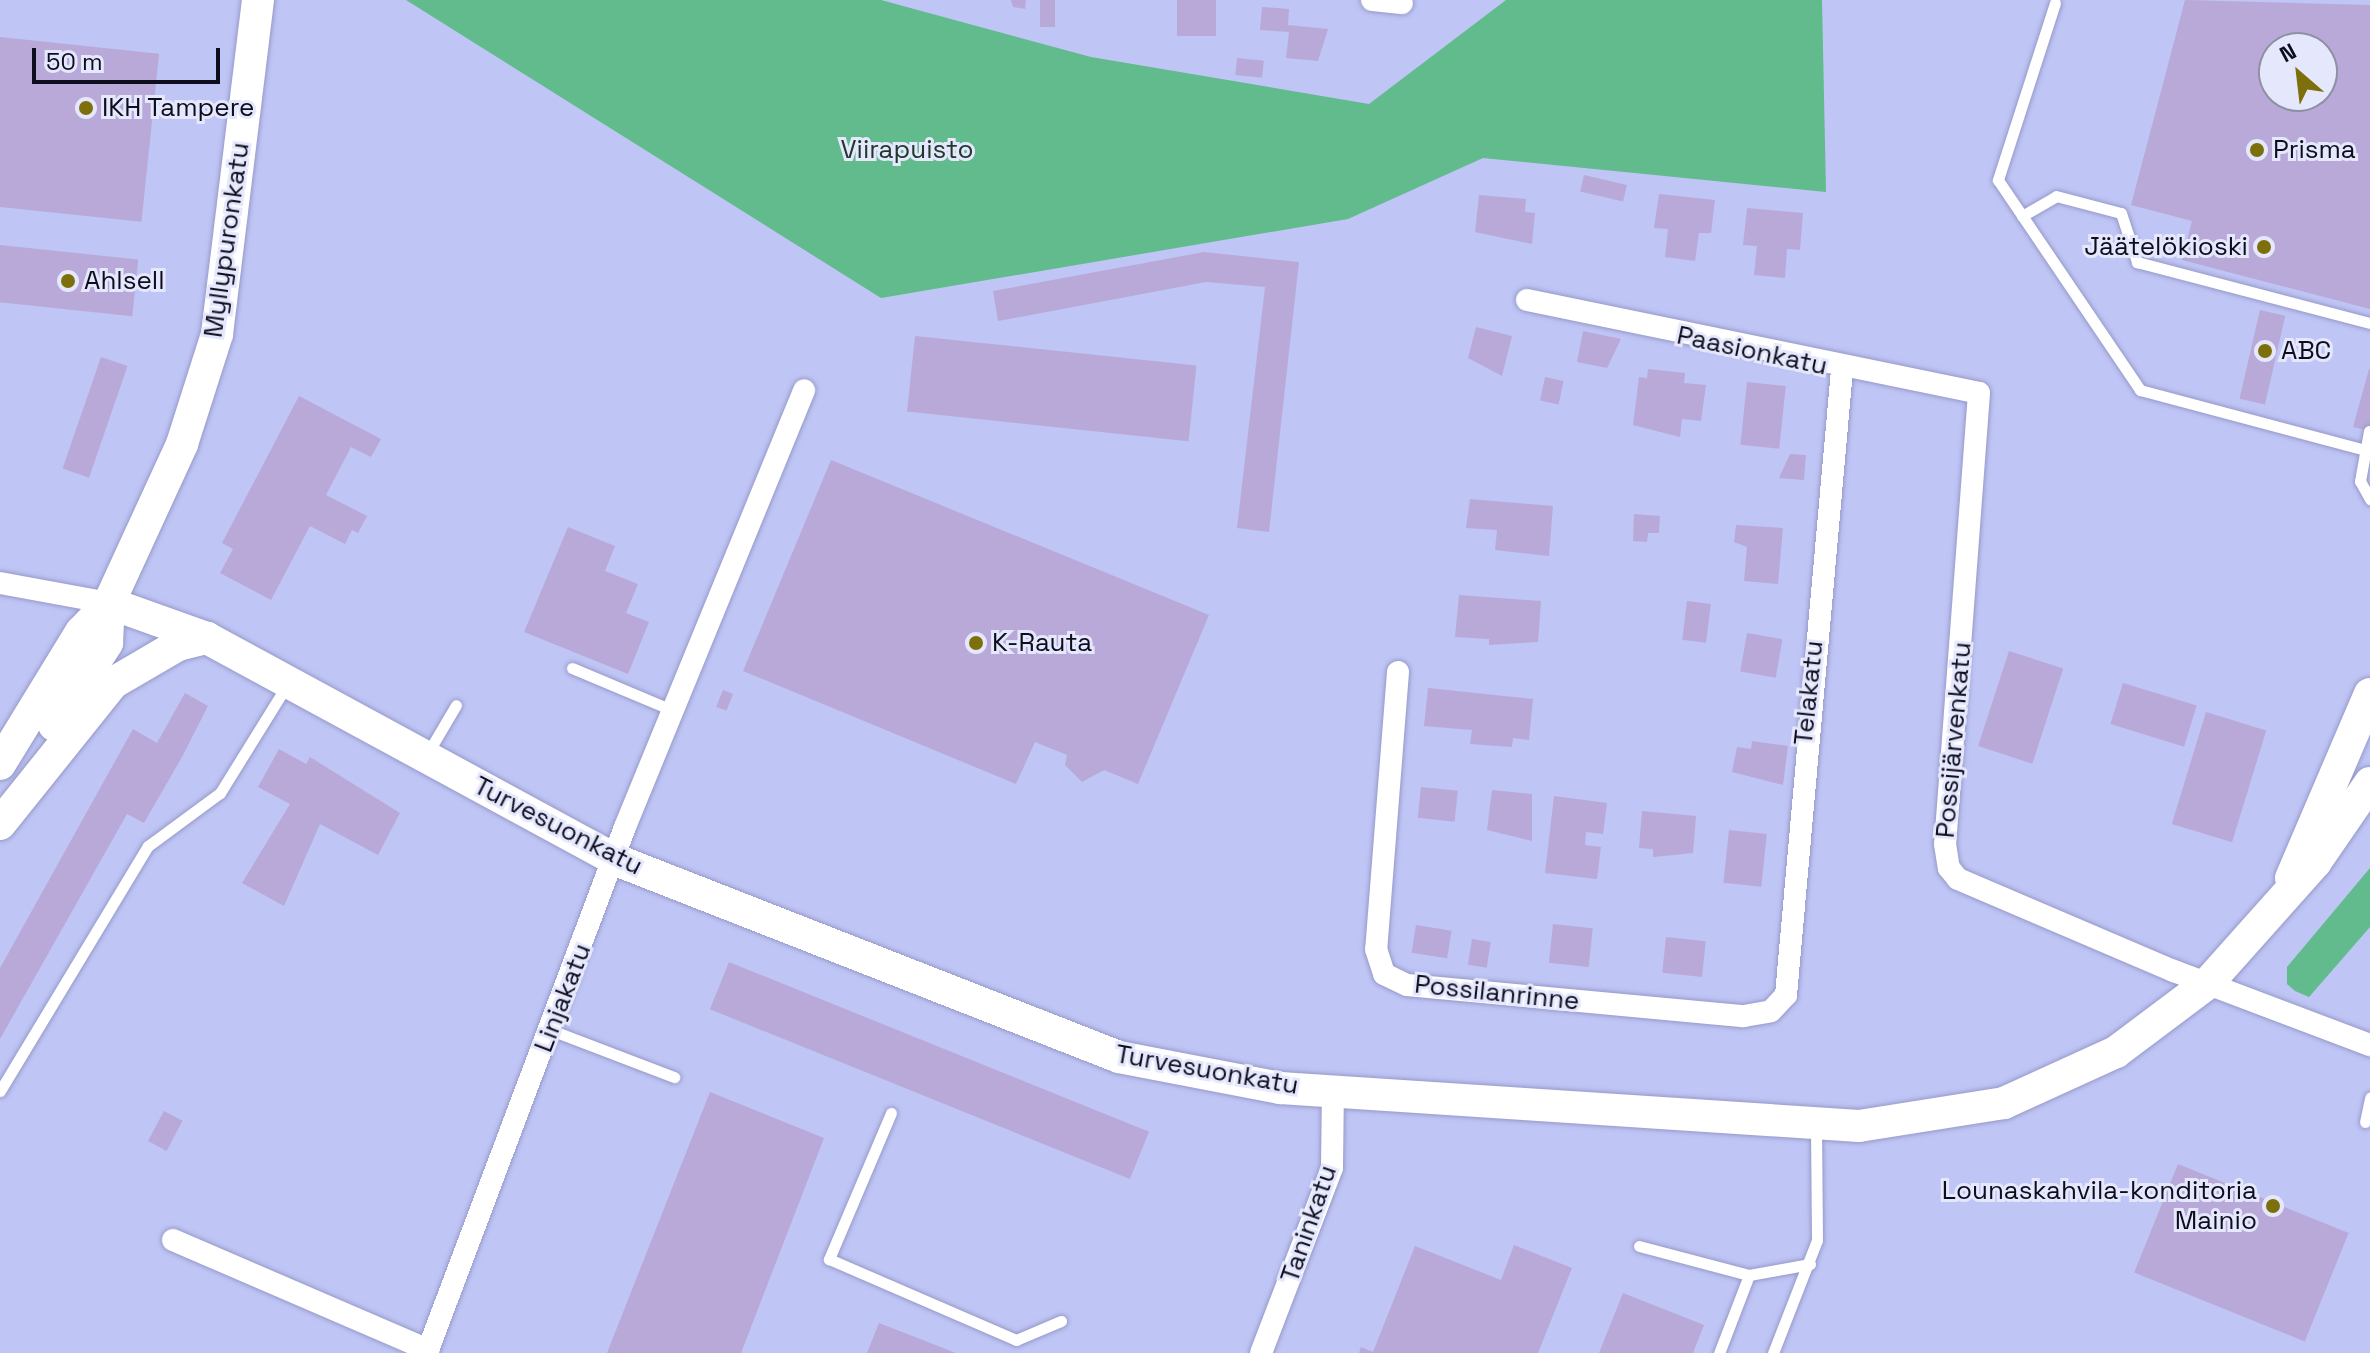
<!DOCTYPE html>
<html>
<head>
<meta charset="utf-8">
<style>
  body { margin:0 }
  #map { position:relative; width:2370px; height:1353px; overflow:hidden; background:#bfc5f5; font-family:"Space Grotesk",sans-serif }
  div>[style] { position:absolute }
  .green>* { inset:0; background:#61bb8d }
  .building>* { inset:0; background:#b9a9d8; transform-origin:0 0 }
  .roads { filter:drop-shadow(0 0 2px #969ac9) drop-shadow(0 0 2px #969ac9) }
  .service>* { height:11px; margin:-5.5px; padding:0 5.5px; transform-origin:5.5px; border-radius:5.5px; background:#fff }
  .minor>* { height:22px; margin:-11px; padding:0 11px; transform-origin:11px; border-radius:11px; background:#fff }
  .secondary>* { height:32px; margin:-16px; padding:0 16px; transform-origin:16px; border-radius:16px; background:#fff }
  .dots>* { width:22px; height:22px; translate:-50% -50%; box-sizing:border-box; border:4px solid #e5e8fc; border-radius:50% }
  span { translate:-50% -50%; white-space:nowrap; text-align:center; line-height:1.15; -webkit-text-stroke:6px #e5e8fc; paint-order:stroke }
  .poi-label { font-size:26px; color:#0d0d1e }
  .left { translate:0 -50%; text-align:left }
  .right { translate:-100% -50%; text-align:right }
  .park-label { font-size:26px; color:#20382b }
  .street-label { font-size:26px; color:#0d0d1e }
  .north { position:absolute; left:2258px; top:32px; width:80px; height:80px; box-sizing:border-box; background:#e5e8fc; border:2px solid #8f90a3; border-radius:50%; rotate:332deg; font-size:22px; font-weight:700; line-height:32px; text-align:center; color:#0d0d1e }
  .north::after { content:''; display:block; margin:auto; width:28px; height:36px; background:#7d6f0c; clip-path:polygon(50% 0,100% 100%,50% 72%,0 100%) }
  .scale { position:absolute; left:32px; top:48px; width:188px; height:36px; box-sizing:border-box; border:4px solid #0d0d1e; border-top:0; padding-left:10px; font-size:24px; line-height:28px; white-space:nowrap; color:#0d0d1e; -webkit-text-stroke:6px #e5e8fc; paint-order:stroke }
</style>
</head>
<body>
<div id="map">
  <div class="green">
    <i style="clip-path:polygon(406px 0,881px 0,1091px 57px,1369px 104px,1506px 0,1822px 0,1826px 192px,1483px 158px,1348px 219px,881px 298px)"></i>
    <i style="clip-path:polygon(2370px 868px,2370px 927px,2309px 997px,2295px 991px,2287px 984px,2287px 967px)"></i>
  </div>
  <div class="building">
    <i style="clip-path:polygon(1011px 0,1026px 0,1025px 9px,1013px 7px)"></i>
    <i style="left:1040px;top:0;width:15px;height:27px"></i>
    <i style="left:1177px;top:0;width:39px;height:36px"></i>
    <i style="clip-path:polygon(evenodd,2185px 0,2370px 5px,2370px 309px,2182px 260px,2192px 221px,2131px 205px,2185px 0,2274px 48px,2322px 48px,2322px 96px,2274px 96px,2274px 48px)"></i>
    <i style="clip-path:polygon(1262px 7px,1289px 9px,1288px 25px,1328px 29px,1318px 61px,1286px 58px,1289px 32px,1260px 30px)"></i>
    <i style="left:0;top:37px;width:160px;height:169px;rotate:6deg"></i>
    <i style="left:1237px;top:58px;width:27px;height:17px;rotate:6deg"></i>
    <i style="left:1584px;top:175px;width:44px;height:17px;rotate:13deg"></i>
    <i style="clip-path:polygon(1659px 194px,1715px 200px,1711px 233px,1699px 233px,1695px 261px,1665px 257px,1668px 229px,1654px 228px)"></i>
    <i style="clip-path:polygon(1479px 195px,1526px 199px,1525px 212px,1535px 213px,1532px 244px,1475px 232px)"></i>
    <i style="clip-path:polygon(1747px 208px,1803px 213px,1800px 250px,1787px 249px,1785px 278px,1754px 275px,1757px 246px,1743px 245px)"></i>
    <i style="left:0;top:245px;width:139px;height:57px;rotate:6deg"></i>
    <i style="clip-path:polygon(1204px 252px,1299px 262px,1269px 532px,1237px 528px,1265px 287px,1206px 282px,998px 321px,993px 291px)"></i>
    <i style="left:2260px;top:310px;width:26px;height:91px;rotate:13deg"></i>
    <i style="clip-path:polygon(1476px 327px,1512px 336px,1502px 376px,1468px 358px)"></i>
    <i style="clip-path:polygon(1583px 331px,1621px 339px,1607px 368px,1577px 362px)"></i>
    <i style="left:915px;top:336px;width:283px;height:76px;rotate:6deg"></i>
    <i style="left:101px;top:357px;width:28px;height:118px;rotate:19deg"></i>
    <i style="clip-path:polygon(1648px 369px,1685px 373px,1684px 383px,1706px 385px,1701px 421px,1682px 419px,1680px 437px,1633px 425px,1639px 377px,1647px 378px)"></i>
    <i style="clip-path:polygon(2369px 369px,2370px 369px,2370px 431px,2353px 427px)"></i>
    <i style="left:1545px;top:377px;width:19px;height:24px;rotate:12deg"></i>
    <i style="left:1747px;top:382px;width:39px;height:63px;rotate:6deg"></i>
    <i style="clip-path:polygon(299px 396px,381px 439px,371px 457px,351px 447px,326px 495px,367px 516px,358px 533px,352px 530px,345px 544px,310px 526px,271px 600px,220px 573px,233px 549px,222px 543px)"></i>
    <i style="clip-path:polygon(1790px 454px,1806px 455px,1804px 480px,1779px 478px)"></i>
    <i style="clip-path:polygon(831px 460px,1209px 615px,1138px 784px,1104px 770px,1082px 782px,1065px 765px,1067px 755px,1035px 742px,1016px 784px,743px 671px)"></i>
    <i style="clip-path:polygon(1470px 499px,1553px 506px,1549px 556px,1495px 550px,1497px 530px,1466px 528px)"></i>
    <i style="clip-path:polygon(1634px 514px,1660px 516px,1659px 533px,1648px 533px,1647px 542px,1633px 541px)"></i>
    <i style="clip-path:polygon(1736px 525px,1783px 528px,1778px 584px,1744px 581px,1747px 547px,1734px 542px)"></i>
    <i style="clip-path:polygon(568px 527px,615px 546px,605px 571px,638px 584px,626px 613px,649px 622px,628px 674px,524px 632px)"></i>
    <i style="clip-path:polygon(1459px 595px,1541px 601px,1538px 642px,1489px 645px,1489px 639px,1455px 637px)"></i>
    <i style="left:1687px;top:601px;width:24px;height:39px;rotate:7deg"></i>
    <i style="left:1747px;top:633px;width:36px;height:39px;rotate:10deg"></i>
    <i style="left:2009px;top:651px;width:57px;height:100px;rotate:18deg"></i>
    <i style="left:2123px;top:683px;width:77px;height:43px;rotate:17deg"></i>
    <i style="clip-path:polygon(1428px 688px,1533px 699px,1529px 740px,1513px 738px,1512px 747px,1470px 744px,1472px 730px,1424px 726px)"></i>
    <i style="left:723px;top:690px;width:11px;height:18px;rotate:22deg"></i>
    <i style="clip-path:polygon(185px 693px,208px 706px,182px 757px,144px 823px,127px 814px,0 1039px,0 968px,133px 729px,157px 743px)"></i>
    <i style="left:2206px;top:712px;width:63px;height:117px;rotate:17deg"></i>
    <i style="clip-path:polygon(1752px 741px,1788px 746px,1783px 785px,1732px 772px,1737px 747px,1751px 749px)"></i>
    <i style="clip-path:polygon(279px 749px,306px 764px,310px 757px,400px 813px,378px 855px,320px 824px,284px 906px,242px 883px,290px 804px,258px 787px)"></i>
    <i style="left:1421px;top:787px;width:37px;height:31px;rotate:6deg"></i>
    <i style="clip-path:polygon(1492px 790px,1532px 794px,1532px 841px,1487px 830px)"></i>
    <i style="clip-path:polygon(1554px 796px,1607px 803px,1603px 834px,1586px 832px,1585px 845px,1601px 847px,1597px 879px,1545px 873px)"></i>
    <i style="clip-path:polygon(1642px 811px,1696px 816px,1693px 853px,1653px 857px,1653px 849px,1639px 848px)"></i>
    <i style="left:1729px;top:830px;width:38px;height:53px;rotate:6deg"></i>
    <i style="left:1553px;top:924px;width:40px;height:39px;rotate:6deg"></i>
    <i style="left:1416px;top:925px;width:36px;height:28px;rotate:9deg"></i>
    <i style="left:1666px;top:937px;width:40px;height:36px;rotate:6deg"></i>
    <i style="left:1472px;top:939px;width:19px;height:26px;rotate:9deg"></i>
    <i style="left:729px;top:962px;width:453px;height:51px;rotate:22deg"></i>
    <i style="clip-path:polygon(710px 1092px,824px 1138px,741px 1353px,607px 1353px)"></i>
    <i style="left:164px;top:1111px;width:21px;height:34px;rotate:28deg"></i>
    <i style="left:2178px;top:1164px;width:184px;height:117px;rotate:22deg"></i>
    <i style="clip-path:polygon(1514px 1245px,1572px 1268px,1538px 1353px,1359px 1353px,1361px 1347px,1373px 1352px,1415px 1246px,1501px 1280px)"></i>
    <i style="clip-path:polygon(1623px 1293px,1704px 1325px,1693px 1353px,1599px 1353px)"></i>
    <i style="clip-path:polygon(879px 1323px,956px 1353px,867px 1353px)"></i>
  </div>
  <div class="roads">
    <div class="service">
      <i style="left:2055px;top:3px;width:186px;rotate:107.9deg"></i>
      <i style="left:1998px;top:180px;width:254px;rotate:55.9deg"></i>
      <i style="left:2140px;top:390px;width:238px;rotate:14.9deg"></i>
      <i style="left:2022px;top:216px;width:39px;rotate:-30deg"></i>
      <i style="left:2056px;top:196px;width:67px;rotate:14.7deg"></i>
      <i style="left:2121px;top:213px;width:52px;rotate:71.9deg"></i>
      <i style="left:2137px;top:262px;width:241px;rotate:14.7deg"></i>
      <i style="left:2369px;top:431px;width:51px;rotate:100.2deg"></i>
      <i style="left:2360px;top:481px;width:21px;rotate:61deg"></i>
      <i style="left:572px;top:668px;width:108px;rotate:22.8deg"></i>
      <i style="left:426px;top:756px;width:59px;rotate:-59.5deg"></i>
      <i style="left:551px;top:1030px;width:132px;rotate:20.9deg"></i>
      <i style="left:0;top:1091px;width:286px;rotate:-58.9deg"></i>
      <i style="left:148px;top:846px;width:89px;rotate:-36.4deg"></i>
      <i style="left:220px;top:793px;width:127px;rotate:-58.2deg"></i>
      <i style="left:891px;top:1113px;width:159px;rotate:113deg"></i>
      <i style="left:829px;top:1259px;width:204px;rotate:23.4deg"></i>
      <i style="left:1016px;top:1340px;width:49px;rotate:-22.9deg"></i>
      <i style="left:2365px;top:1122px;width:25px;rotate:-78deg"></i>
      <i style="left:1639px;top:1246px;width:114px;rotate:14.8deg"></i>
      <i style="left:1749px;top:1275px;width:84px;rotate:111deg"></i>
      <i style="left:1749px;top:1275px;width:62px;rotate:-10.2deg"></i>
      <i style="left:1773px;top:1353px;width:121px;rotate:-68.7deg"></i>
      <i style="left:1817px;top:1240px;width:116px;rotate:-90.5deg"></i>
    </div>
    <div class="minor">
      <i style="left:1372px;top:0;width:30px;rotate:6deg"></i>
      <i style="left:1527px;top:300px;width:461px;rotate:11.6deg"></i>
      <i style="left:1979px;top:393px;width:452px;rotate:94.3deg"></i>
      <i style="left:1945px;top:844px;width:24px;rotate:81deg"></i>
      <i style="left:1949px;top:868px;width:14px;rotate:51deg"></i>
      <i style="left:1958px;top:879px;width:235px;rotate:23.1deg"></i>
      <i style="left:2174px;top:971px;width:210px;rotate:20.7deg"></i>
      <i style="left:0;top:583px;width:111px;rotate:10.4deg"></i>
      <i style="left:1398px;top:672px;width:278px;rotate:94.5deg"></i>
      <i style="left:1376px;top:949px;width:26px;rotate:72deg"></i>
      <i style="left:1384px;top:974px;width:25px;rotate:26deg"></i>
      <i style="left:1407px;top:985px;width:338px;rotate:5.3deg"></i>
      <i style="left:1744px;top:1016px;width:27px;rotate:-10deg"></i>
      <i style="left:1771px;top:1011px;width:22px;rotate:-47deg"></i>
      <i style="left:1786px;top:995px;width:628px;rotate:-84.88deg"></i>
      <i style="left:173px;top:1240px;width:278px;rotate:23.3deg"></i>
      <i style="left:428px;top:1350px;width:559px;rotate:-69.36deg"></i>
      <i style="left:625px;top:827px;width:472px;rotate:-67.7deg"></i>
      <i style="left:1261px;top:1353px;width:198px;rotate:-69deg"></i>
      <i style="left:1332px;top:1168px;width:77px;rotate:-89.3deg"></i>
    </div>
    <div class="secondary">
      <i style="left:109px;top:603px;width:104px;rotate:19.7deg"></i>
      <i style="left:207px;top:638px;width:465px;rotate:28.5deg"></i>
      <i style="left:616px;top:860px;width:540px;rotate:21.39deg"></i>
      <i style="left:1119px;top:1057px;width:164px;rotate:10.9deg"></i>
      <i style="left:1280px;top:1088px;width:580px;rotate:3.75deg"></i>
      <i style="left:1859px;top:1126px;width:147px;rotate:-9deg"></i>
      <i style="left:2004px;top:1103px;width:123px;rotate:-24.5deg"></i>
      <i style="left:2116px;top:1052px;width:115px;rotate:-36.9deg"></i>
      <i style="left:2208px;top:983px;width:161px;rotate:-48.3deg"></i>
      <i style="left:2315px;top:863px;width:97px;rotate:-55.5deg"></i>
      <i style="left:54px;top:725px;width:98px;rotate:-57.1deg"></i>
      <i style="left:107px;top:643px;width:40px;rotate:-87.1deg"></i>
      <i style="left:0;top:764px;width:155px;rotate:-58.5deg"></i>
      <i style="left:81px;top:632px;width:40px;rotate:-46deg"></i>
      <i style="left:109px;top:603px;width:175px;rotate:-65.3deg"></i>
      <i style="left:182px;top:444px;width:115px;rotate:-72.3deg"></i>
      <i style="left:217px;top:334px;width:337px;rotate:-83deg"></i>
      <i style="left:0;top:824px;width:181px;rotate:-51.3deg"></i>
      <i style="left:113px;top:683px;width:75px;rotate:-30.3deg"></i>
      <i style="left:178px;top:645px;width:30px;rotate:-14deg"></i>
      <i style="left:2291px;top:878px;width:200px;rotate:-66.8deg"></i>
    </div>
  </div>
  <div class="dots">
    <i style="left:86px;top:108px;background:#7d6f0c"></i>
    <i style="left:2257px;top:150px;background:#7d6f0c"></i>
    <i style="left:2264px;top:247px;background:#7d6f0c"></i>
    <i style="left:68px;top:281px;background:#7d6f0c"></i>
    <i style="left:2265px;top:351px;background:#7d6f0c"></i>
    <i style="left:976px;top:643px;background:#7d6f0c"></i>
    <i style="left:2273px;top:1206px;background:#7d6f0c"></i>
  </div>
  <div class="poi-label">
    <span class="left" style="left:102px;top:108px">IKH Tampere</span>
    <span class="left" style="left:2273px;top:150px">Prisma</span>
    <span class="right" style="left:2248px;top:247px">Jäätelökioski</span>
    <span class="left" style="left:84px;top:281px">Ahlsell</span>
    <span class="left" style="left:2281px;top:351px">ABC</span>
    <span class="left" style="left:992px;top:643px">K-Rauta</span>
    <span class="right" style="left:2257px;top:1206px">Lounaskahvila-konditoria<br>Mainio</span>
  </div>
  <div class="park-label">
    <span style="left:907px;top:150px">Viirapuisto</span>
  </div>
  <div class="street-label">
    <span style="left:227px;top:240px;rotate:-82deg">Myllypuronkatu</span>
    <span style="left:1752px;top:351px;rotate:12deg">Paasionkatu</span>
    <span style="left:1809px;top:693px;rotate:-84deg">Telakatu</span>
    <span style="left:1954px;top:740px;rotate:-85deg">Possijärvenkatu</span>
    <span style="left:558px;top:826px;rotate:27deg">Turvesuonkatu</span>
    <span style="left:1497px;top:993px;rotate:6deg">Possilanrinne</span>
    <span style="left:563px;top:998px;rotate:-69deg">Linjakatu</span>
    <span style="left:1207px;top:1070px;rotate:10deg">Turvesuonkatu</span>
    <span style="left:1309px;top:1224px;rotate:-71deg">Taninkatu</span>
  </div>
  <div class="north">N</div>
  <div class="scale">50 m</div>
</div>
</body>
</html>
